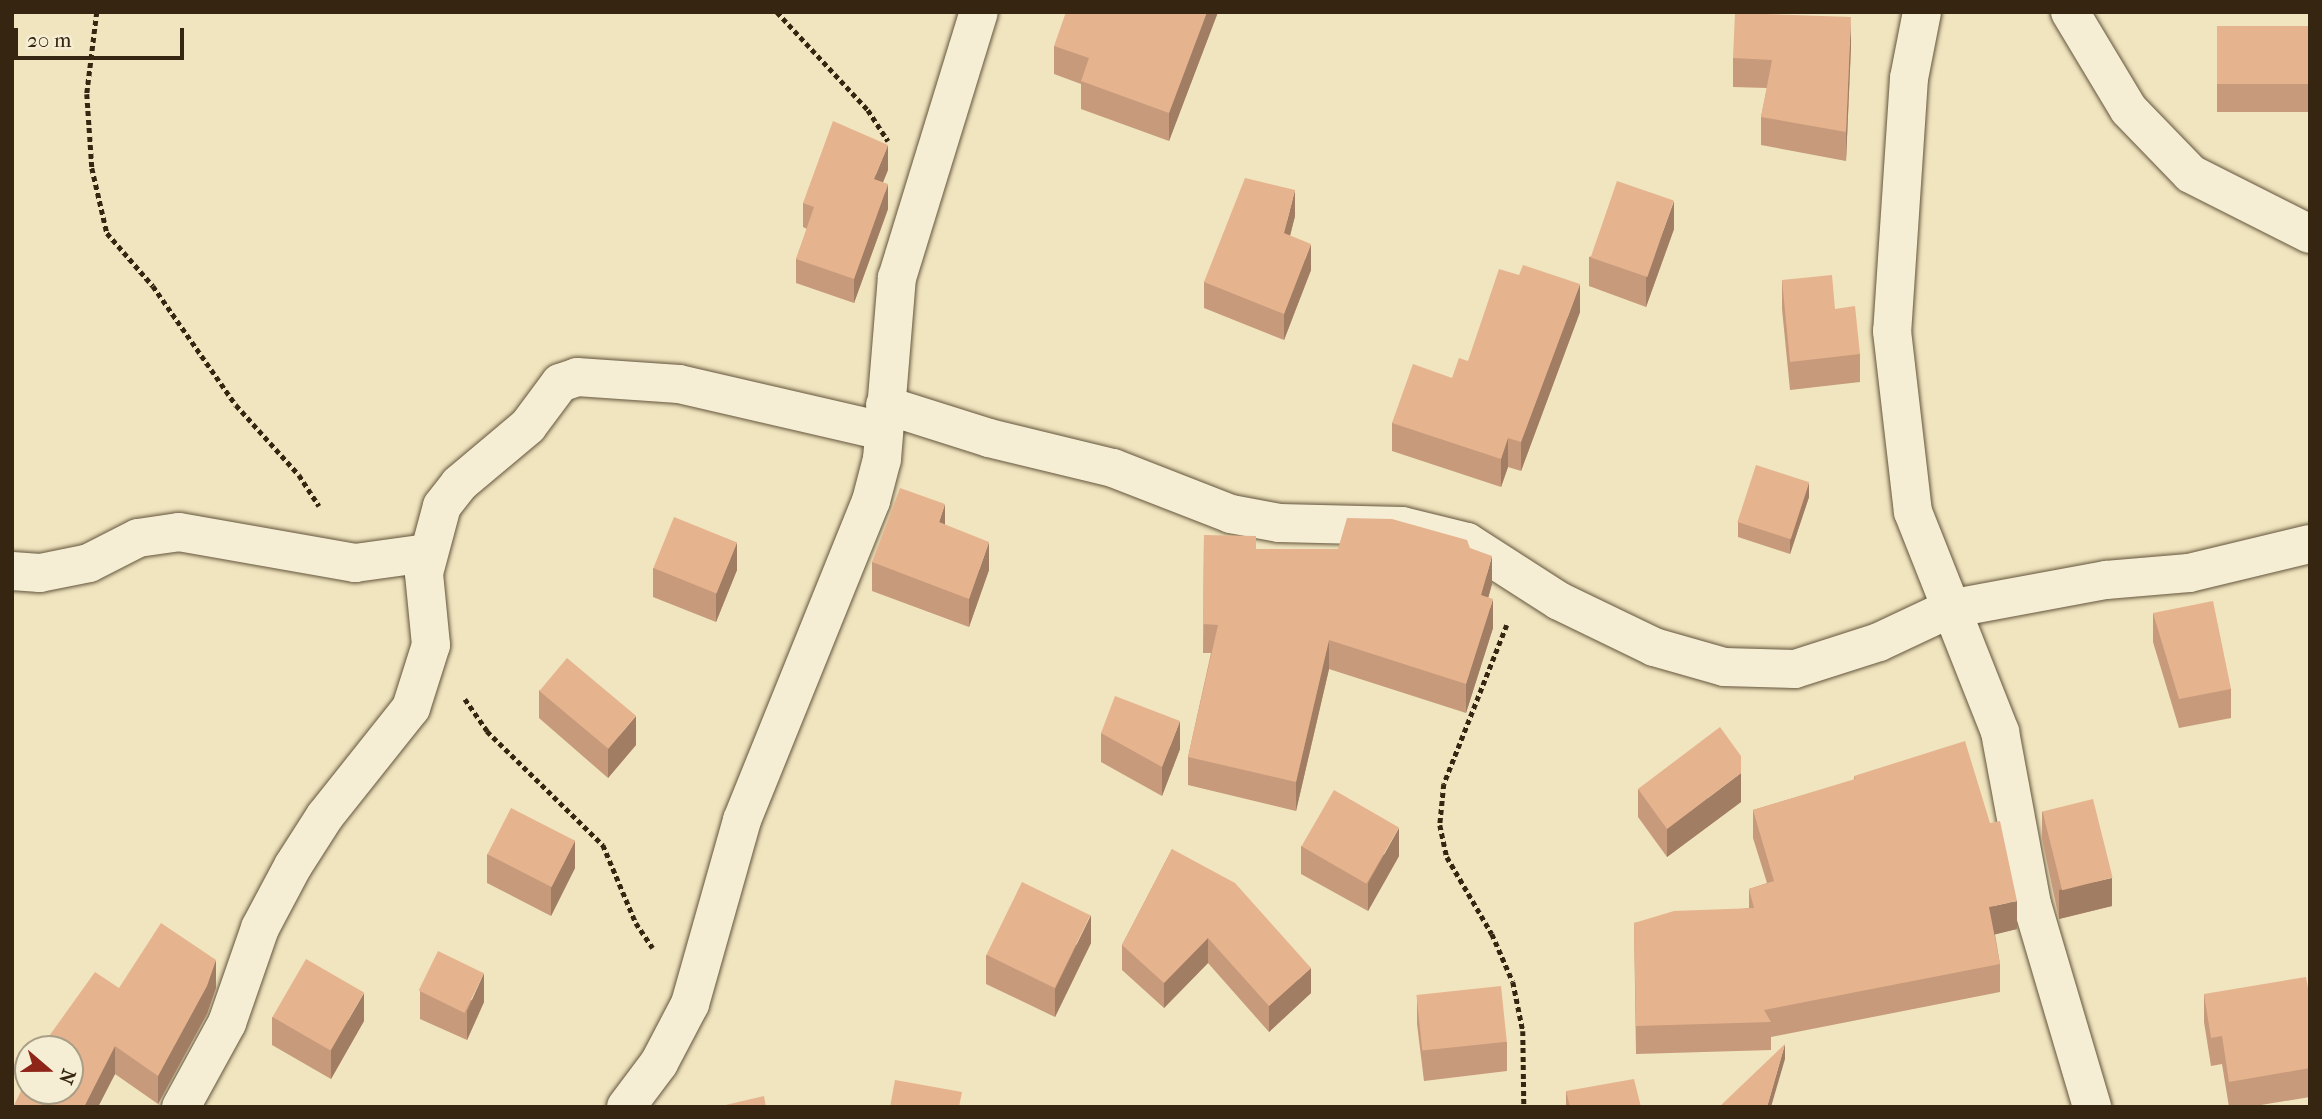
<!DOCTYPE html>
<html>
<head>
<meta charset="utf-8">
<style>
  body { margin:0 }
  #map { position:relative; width:2322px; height:1119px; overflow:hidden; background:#f0e5bf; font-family:"IM FELL French Canon",serif }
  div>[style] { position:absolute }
  .path>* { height:4.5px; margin-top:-2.25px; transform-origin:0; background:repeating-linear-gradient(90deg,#362510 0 5px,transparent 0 8.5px) }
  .roads { filter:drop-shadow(0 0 2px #64553c) drop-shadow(0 0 2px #64553c) }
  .minor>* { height:38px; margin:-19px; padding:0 19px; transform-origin:19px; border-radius:19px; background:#f5eed5 }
  .wall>* { inset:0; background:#c69a7b; transform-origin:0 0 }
  .shaded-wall>* { inset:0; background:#a17d64 }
  .building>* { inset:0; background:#e6b38f; transform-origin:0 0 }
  span { translate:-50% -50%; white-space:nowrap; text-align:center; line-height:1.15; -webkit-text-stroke:7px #f5eed5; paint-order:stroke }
  .frame { position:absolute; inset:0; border:14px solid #362510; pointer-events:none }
  .north { position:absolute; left:14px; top:1035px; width:70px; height:70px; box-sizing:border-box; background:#f5eed5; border:2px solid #a99e86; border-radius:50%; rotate:110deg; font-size:19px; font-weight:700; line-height:28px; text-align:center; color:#362510 }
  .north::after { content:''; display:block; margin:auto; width:24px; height:32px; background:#8f2418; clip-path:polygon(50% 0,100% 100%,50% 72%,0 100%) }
  .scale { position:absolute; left:14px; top:28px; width:170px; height:32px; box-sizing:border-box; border:4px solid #362510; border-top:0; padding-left:9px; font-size:21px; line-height:24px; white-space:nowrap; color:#362510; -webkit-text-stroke:5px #f5eed5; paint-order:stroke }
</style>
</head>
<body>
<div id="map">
  <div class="path">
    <i style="left:97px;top:12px;width:83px;rotate:97deg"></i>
    <i style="left:87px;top:94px;width:74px;rotate:86.1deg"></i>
    <i style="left:92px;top:168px;width:67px;rotate:77deg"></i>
    <i style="left:107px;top:233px;width:70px;rotate:49deg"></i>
    <i style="left:153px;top:286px;width:145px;rotate:55.1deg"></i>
    <i style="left:236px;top:405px;width:94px;rotate:48deg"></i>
    <i style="left:299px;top:475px;width:37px;rotate:57deg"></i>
    <i style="left:777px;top:12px;width:134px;rotate:47.1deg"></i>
    <i style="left:868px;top:110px;width:37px;rotate:57deg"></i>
    <i style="left:1507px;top:625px;width:171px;rotate:111.6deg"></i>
    <i style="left:1444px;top:784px;width:41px;rotate:95.6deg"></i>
    <i style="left:1440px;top:825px;width:33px;rotate:78deg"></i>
    <i style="left:1447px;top:857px;width:89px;rotate:59.7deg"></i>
    <i style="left:1492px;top:934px;width:52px;rotate:66.4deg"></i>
    <i style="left:1513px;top:982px;width:50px;rotate:78.5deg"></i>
    <i style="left:1523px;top:1031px;width:76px;rotate:89.2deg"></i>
    <i style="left:465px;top:699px;width:39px;rotate:55deg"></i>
    <i style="left:487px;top:731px;width:163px;rotate:44.5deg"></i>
    <i style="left:603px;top:845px;width:85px;rotate:67.1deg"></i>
    <i style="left:636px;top:923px;width:30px;rotate:56deg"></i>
  </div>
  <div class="roads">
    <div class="minor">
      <i style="left:1922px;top:12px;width:67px;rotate:101.1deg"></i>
      <i style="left:1909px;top:78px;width:254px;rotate:93.8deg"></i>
      <i style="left:1892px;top:331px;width:182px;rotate:83.4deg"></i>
      <i style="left:1913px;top:512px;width:237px;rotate:68.4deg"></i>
      <i style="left:2000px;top:732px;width:175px;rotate:79.5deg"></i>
      <i style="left:2032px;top:904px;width:212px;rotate:73.5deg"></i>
      <i style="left:2070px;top:12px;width:114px;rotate:59deg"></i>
      <i style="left:2129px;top:110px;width:89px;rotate:45.9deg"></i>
      <i style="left:2191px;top:174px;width:133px;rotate:26.8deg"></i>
      <i style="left:885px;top:405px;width:109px;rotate:17.6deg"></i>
      <i style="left:989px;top:438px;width:128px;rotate:13.6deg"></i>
      <i style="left:1113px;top:468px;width:127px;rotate:21.3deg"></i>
      <i style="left:1231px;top:514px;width:49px;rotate:10.6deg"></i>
      <i style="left:1279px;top:523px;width:123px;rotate:1.4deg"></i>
      <i style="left:1402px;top:526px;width:67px;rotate:13.8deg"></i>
      <i style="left:1467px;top:542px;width:109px;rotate:32.7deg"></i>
      <i style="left:1559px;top:601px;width:106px;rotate:25.8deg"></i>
      <i style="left:1654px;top:647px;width:73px;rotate:15.9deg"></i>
      <i style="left:1724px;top:667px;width:71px;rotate:1.6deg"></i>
      <i style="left:1795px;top:669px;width:88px;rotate:-17.8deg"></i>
      <i style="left:1879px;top:642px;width:77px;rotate:-25.2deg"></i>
      <i style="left:1949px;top:609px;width:160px;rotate:-10.5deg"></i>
      <i style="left:2106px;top:580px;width:83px;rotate:-4.8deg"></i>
      <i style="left:2189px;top:573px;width:124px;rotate:-13.5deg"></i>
      <i style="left:12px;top:571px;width:28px;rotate:4deg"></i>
      <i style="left:40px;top:573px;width:50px;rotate:-11.5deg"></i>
      <i style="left:89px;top:563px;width:55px;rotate:-27deg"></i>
      <i style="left:138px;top:538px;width:41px;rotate:-8.3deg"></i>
      <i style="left:179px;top:532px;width:179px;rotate:10deg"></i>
      <i style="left:355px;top:563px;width:73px;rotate:-7.9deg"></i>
      <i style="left:181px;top:1107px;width:96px;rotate:-61.3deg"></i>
      <i style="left:227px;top:1023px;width:101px;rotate:-70.8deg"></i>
      <i style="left:260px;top:928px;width:70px;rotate:-62deg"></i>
      <i style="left:293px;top:866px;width:59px;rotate:-57.4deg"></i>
      <i style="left:325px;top:816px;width:138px;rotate:-51.5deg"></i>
      <i style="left:411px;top:708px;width:66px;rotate:-72.4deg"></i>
      <i style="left:431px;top:645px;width:72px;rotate:-95.6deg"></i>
      <i style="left:424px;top:573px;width:69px;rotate:-75deg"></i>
      <i style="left:442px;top:506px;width:28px;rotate:-52deg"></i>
      <i style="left:459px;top:484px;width:90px;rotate:-40deg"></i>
      <i style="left:528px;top:426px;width:54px;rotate:-53.3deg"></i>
      <i style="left:560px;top:383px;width:18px;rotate:-19deg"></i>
      <i style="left:577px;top:377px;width:102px;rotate:3.9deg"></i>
      <i style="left:679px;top:384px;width:208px;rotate:13deg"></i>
      <i style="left:626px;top:1107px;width:55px;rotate:-53.1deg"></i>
      <i style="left:659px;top:1063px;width:67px;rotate:-62.3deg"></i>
      <i style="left:690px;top:1004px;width:191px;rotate:-74.2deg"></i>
      <i style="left:742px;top:820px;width:344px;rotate:-68deg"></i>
      <i style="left:871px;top:501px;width:43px;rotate:-75.3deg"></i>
      <i style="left:882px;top:459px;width:182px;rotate:-85.3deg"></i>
      <i style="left:897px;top:278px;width:278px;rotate:-72.9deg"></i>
    </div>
  </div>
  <div class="wall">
    <i style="clip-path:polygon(1218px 12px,1169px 141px,1081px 109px,1081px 84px,1054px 74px,1054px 46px)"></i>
    <i style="left:2217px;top:26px;width:93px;height:86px"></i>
    <i style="clip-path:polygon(1851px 46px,1846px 161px,1761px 145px,1761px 117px,1767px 88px,1733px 87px,1733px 58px)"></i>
    <i style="clip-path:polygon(888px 170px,883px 182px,888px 209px,854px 303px,796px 283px,796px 259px,807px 229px,803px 227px,803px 203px)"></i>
    <i style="clip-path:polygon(1295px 216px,1290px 236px,1311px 270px,1284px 340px,1204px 308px,1204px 282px)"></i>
    <i style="clip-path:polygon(1674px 229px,1646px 307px,1589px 286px,1589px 257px)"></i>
    <i style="clip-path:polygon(1782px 280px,1835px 309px,1860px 354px,1860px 382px,1790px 390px,1782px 309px)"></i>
    <i style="clip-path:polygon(1580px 312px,1521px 471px,1508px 467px,1501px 487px,1392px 451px,1392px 423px,1452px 378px,1468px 361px)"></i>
    <i style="clip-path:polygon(1809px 497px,1790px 554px,1738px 537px,1738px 522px)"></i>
    <i style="clip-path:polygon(1204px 535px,1256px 549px,1338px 549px,1470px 548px,1492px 584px,1488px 598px,1493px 628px,1466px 713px,1329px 669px,1296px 811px,1188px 785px,1188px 757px,1211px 653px,1203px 653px)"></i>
    <i style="clip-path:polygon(872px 562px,989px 570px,969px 627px,872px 591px)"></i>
    <i style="clip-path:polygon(653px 568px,737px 570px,716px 622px,653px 597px)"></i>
    <i style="clip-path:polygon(2153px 613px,2231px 689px,2231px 718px,2179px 728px,2153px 642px)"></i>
    <i style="clip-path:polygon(539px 690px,636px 745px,608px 778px,539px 718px)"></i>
    <i style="clip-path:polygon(1101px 733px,1180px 749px,1162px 796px,1101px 762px)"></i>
    <i style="clip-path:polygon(1854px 776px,2017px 929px,1995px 934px,2000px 964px,2000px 992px,1771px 1037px,1771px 1050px,1636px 1054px,1634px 923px,1749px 908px,1749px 889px,1767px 883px,1753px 838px,1753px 810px,1854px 780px)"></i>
    <i style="clip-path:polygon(1638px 789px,1741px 802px,1667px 857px,1638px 817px)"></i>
    <i style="clip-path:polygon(2042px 811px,2112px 906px,2059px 919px,2042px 839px)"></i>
    <i style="clip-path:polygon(1301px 846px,1399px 856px,1368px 911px,1301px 874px)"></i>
    <i style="clip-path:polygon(1172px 849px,1311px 993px,1269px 1032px,1208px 963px,1164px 1008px,1122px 970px,1122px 945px)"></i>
    <i style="clip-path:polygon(487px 854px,575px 868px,551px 916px,487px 883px)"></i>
    <i style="clip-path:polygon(1091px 943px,1055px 1017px,986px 984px,986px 955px)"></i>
    <i style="clip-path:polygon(119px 988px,216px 988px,207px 1014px,158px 1104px,115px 1074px,98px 1107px,13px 1107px)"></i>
    <i style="clip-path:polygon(420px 991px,484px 1002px,467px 1040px,420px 1019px)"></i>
    <i style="clip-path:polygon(2204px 994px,2310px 999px,2310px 1097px,2249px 1107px,2229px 1107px,2222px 1064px,2211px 1066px,2204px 1022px)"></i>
    <i style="clip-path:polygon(1417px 996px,1507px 1042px,1507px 1071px,1424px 1081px,1417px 1024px)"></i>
    <i style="clip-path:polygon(272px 1017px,364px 1021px,331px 1079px,272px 1045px)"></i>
    <i style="clip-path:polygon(1566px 1091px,1641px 1107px,1566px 1107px)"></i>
  </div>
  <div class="shaded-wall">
    <i style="clip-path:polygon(1207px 12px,1218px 12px,1169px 141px,1169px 113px)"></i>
    <i style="clip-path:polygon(1851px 17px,1851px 46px,1846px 161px,1846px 132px)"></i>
    <i style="clip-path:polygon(888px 145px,888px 170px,874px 204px,874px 179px)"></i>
    <i style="clip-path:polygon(888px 184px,888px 209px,854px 303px,854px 279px)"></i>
    <i style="clip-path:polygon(1295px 190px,1295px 216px,1284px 259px,1284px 233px)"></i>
    <i style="clip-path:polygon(1674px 201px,1674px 229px,1646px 307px,1646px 278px)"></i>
    <i style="clip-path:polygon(1311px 244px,1311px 270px,1284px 340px,1284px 314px)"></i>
    <i style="clip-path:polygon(1580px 284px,1580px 312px,1521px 471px,1521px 442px)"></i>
    <i style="clip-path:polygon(1508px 438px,1508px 467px,1501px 487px,1501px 459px)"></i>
    <i style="clip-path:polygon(1809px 482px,1809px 497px,1790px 554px,1790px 539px)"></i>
    <i style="clip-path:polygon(945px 504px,945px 533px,939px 522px)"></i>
    <i style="clip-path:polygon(737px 542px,737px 570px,716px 622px,716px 593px)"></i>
    <i style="clip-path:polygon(989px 542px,989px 570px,969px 627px,969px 599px)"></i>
    <i style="clip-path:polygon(1492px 556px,1492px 584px,1481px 624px,1481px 595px)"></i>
    <i style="clip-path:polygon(1493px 599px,1493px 628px,1466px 713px,1466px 684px)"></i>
    <i style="clip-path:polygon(1329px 640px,1329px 669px,1296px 811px,1296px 782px)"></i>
    <i style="clip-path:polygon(636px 716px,636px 745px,608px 778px,608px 749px)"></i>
    <i style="clip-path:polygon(1180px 721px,1180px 749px,1162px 796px,1162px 767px)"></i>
    <i style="clip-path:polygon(1741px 773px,1741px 802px,1667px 857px,1667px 829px)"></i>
    <i style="clip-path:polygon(1399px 828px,1399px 856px,1368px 911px,1368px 883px)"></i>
    <i style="clip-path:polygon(575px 840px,575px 868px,551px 916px,551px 888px)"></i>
    <i style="clip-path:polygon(2112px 878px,2112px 906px,2059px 919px,2059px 890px)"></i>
    <i style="clip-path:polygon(2017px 901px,2017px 929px,1989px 936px,1989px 907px)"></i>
    <i style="clip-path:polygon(1091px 915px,1091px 943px,1055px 1017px,1055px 989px)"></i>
    <i style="clip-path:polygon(1208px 938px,1208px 963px,1164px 1008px,1164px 983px)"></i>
    <i style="clip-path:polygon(216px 960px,216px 988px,207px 1014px,158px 1104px,158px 1076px)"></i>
    <i style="clip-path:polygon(1311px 968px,1311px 993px,1269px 1032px,1269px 1006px)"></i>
    <i style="clip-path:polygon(484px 973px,484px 1002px,467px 1040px,467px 1011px)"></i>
    <i style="clip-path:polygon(364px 993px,364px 1021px,331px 1079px,331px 1050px)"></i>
    <i style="clip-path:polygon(1785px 1044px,1785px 1059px,1771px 1107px,1767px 1107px)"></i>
    <i style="clip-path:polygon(115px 1046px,115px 1074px,98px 1107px,84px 1107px)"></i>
  </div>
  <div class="building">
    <i style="clip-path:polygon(1066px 12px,1207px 12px,1169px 113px,1081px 81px,1089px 58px,1054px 46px)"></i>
    <i style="clip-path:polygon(1735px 13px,1851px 17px,1846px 132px,1761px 117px,1772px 60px,1733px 58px)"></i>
    <i style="left:2217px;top:26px;width:93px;height:58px"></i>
    <i style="clip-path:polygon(833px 121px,888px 145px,874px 179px,888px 184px,854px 279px,796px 259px,814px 207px,803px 203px)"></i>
    <i style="clip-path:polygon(1245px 178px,1295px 190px,1284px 233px,1311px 244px,1284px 314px,1204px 282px)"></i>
    <i style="left:1617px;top:181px;width:60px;height:81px;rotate:19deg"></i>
    <i style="clip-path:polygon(1523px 265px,1580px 284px,1521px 442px,1508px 438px,1501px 459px,1392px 423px,1413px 364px,1452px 378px,1459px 358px,1468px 361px,1499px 269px,1519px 275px)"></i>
    <i style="clip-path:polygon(1832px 275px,1835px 309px,1855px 306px,1860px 354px,1790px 362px,1782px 280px)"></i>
    <i style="left:1756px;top:465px;width:56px;height:60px;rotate:18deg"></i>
    <i style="clip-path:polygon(900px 488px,945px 504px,939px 522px,989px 542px,969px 599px,872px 562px)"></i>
    <i style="left:674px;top:517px;width:68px;height:55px;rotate:22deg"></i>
    <i style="clip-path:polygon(1347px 518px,1392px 519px,1467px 540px,1470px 548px,1492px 556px,1481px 595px,1493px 599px,1466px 684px,1329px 640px,1296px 782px,1188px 757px,1218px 625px,1203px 624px,1204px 535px,1256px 536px,1256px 549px,1338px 549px)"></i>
    <i style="clip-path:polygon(2213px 601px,2231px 689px,2179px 699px,2153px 613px)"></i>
    <i style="left:567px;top:658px;width:90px;height:43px;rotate:40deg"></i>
    <i style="clip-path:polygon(1115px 696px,1180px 721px,1162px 767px,1101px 733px)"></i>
    <i style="clip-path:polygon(1720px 727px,1741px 756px,1741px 773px,1667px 829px,1638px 789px)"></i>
    <i style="clip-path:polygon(1965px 741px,1990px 823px,2000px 821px,2017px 901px,1989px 907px,2000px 964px,1764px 1010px,1771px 1022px,1636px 1026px,1634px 923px,1674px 911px,1754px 908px,1749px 889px,1774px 881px,1753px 810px,1855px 779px,1854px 776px)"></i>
    <i style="left:1334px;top:790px;width:75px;height:65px;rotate:30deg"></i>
    <i style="left:2093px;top:799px;width:81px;height:52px;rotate:76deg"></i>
    <i style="left:511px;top:808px;width:72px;height:52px;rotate:27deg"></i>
    <i style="clip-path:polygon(1172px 849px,1235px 883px,1311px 968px,1269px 1006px,1208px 938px,1164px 983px,1122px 945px)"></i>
    <i style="left:1022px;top:882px;width:76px;height:81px;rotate:26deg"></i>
    <i style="clip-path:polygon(161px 923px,216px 960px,207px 986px,158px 1076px,115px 1046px,84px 1107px,13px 1107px,28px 1077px,28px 1091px,70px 1091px,70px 1049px,42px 1049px,47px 1039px,95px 972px,119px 988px)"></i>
    <i style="left:438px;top:951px;width:51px;height:44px;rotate:26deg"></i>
    <i style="left:306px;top:959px;width:67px;height:67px;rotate:30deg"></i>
    <i style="clip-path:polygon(2306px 977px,2310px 999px,2310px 1068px,2229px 1082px,2222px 1036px,2211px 1038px,2204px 994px)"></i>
    <i style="left:1501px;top:986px;width:56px;height:85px;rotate:84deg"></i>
    <i style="clip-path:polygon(1785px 1044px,1767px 1107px,1719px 1107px)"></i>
    <i style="clip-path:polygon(1634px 1079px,1641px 1107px,1570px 1107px,1566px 1091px)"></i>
    <i style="clip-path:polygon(895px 1080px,962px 1092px,959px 1107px,890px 1107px)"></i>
    <i style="clip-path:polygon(764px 1096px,766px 1107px,717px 1107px)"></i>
  </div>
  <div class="frame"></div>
  <div class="north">N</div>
  <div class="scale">20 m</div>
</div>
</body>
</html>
